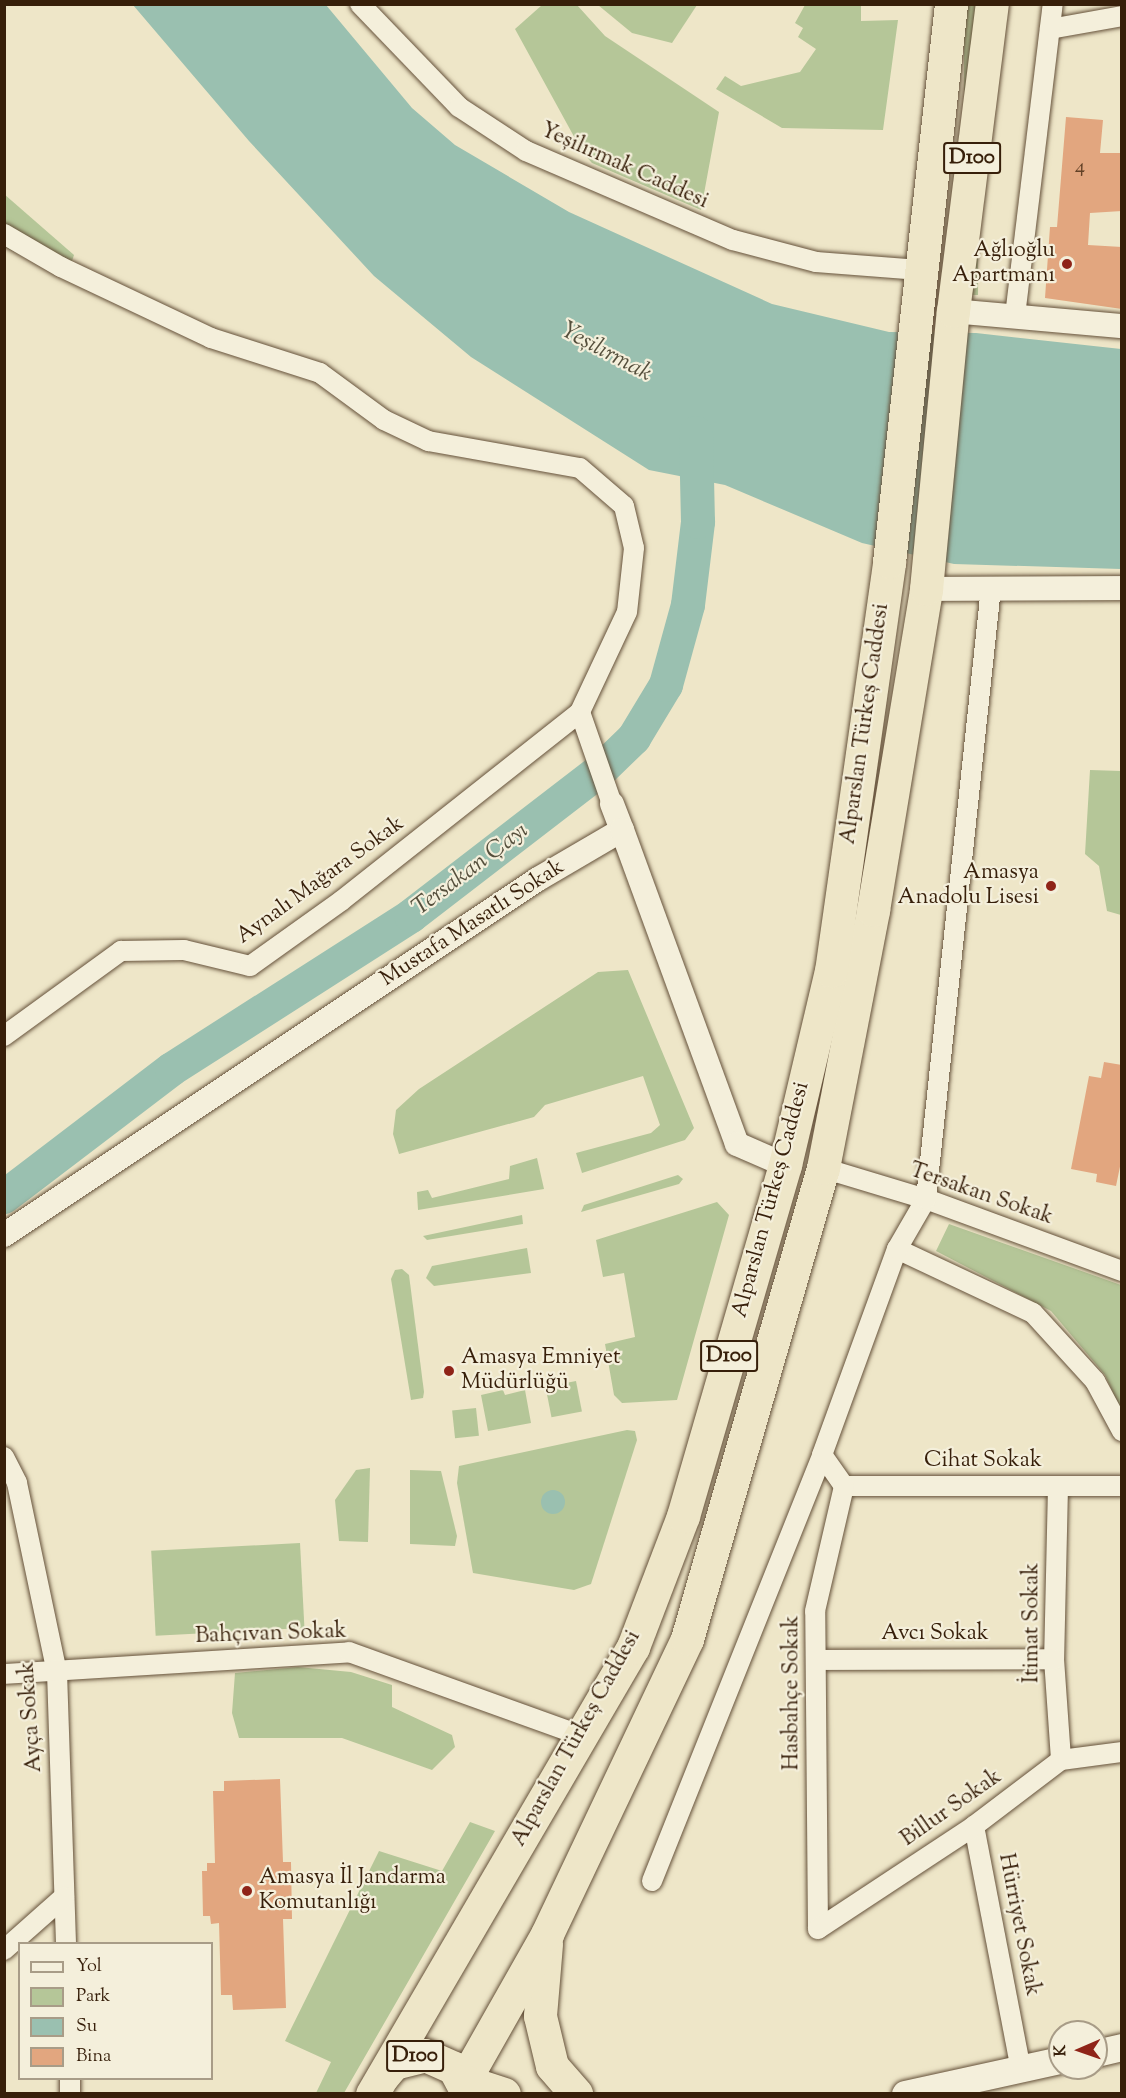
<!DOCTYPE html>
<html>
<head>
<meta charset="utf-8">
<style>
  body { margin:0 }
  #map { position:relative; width:1126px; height:2098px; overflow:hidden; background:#eee6c8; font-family:"Sorts Mill Goudy",serif }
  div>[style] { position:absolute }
  .green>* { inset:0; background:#b5c698; transform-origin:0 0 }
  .water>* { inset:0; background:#9ac0b0 }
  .round { border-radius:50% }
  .river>* { height:34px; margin:-17px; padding:0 17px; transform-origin:17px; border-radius:17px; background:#9ac0b0 }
  .building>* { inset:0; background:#e2a67f }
  .roads { filter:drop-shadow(0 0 2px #65513a) drop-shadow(0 0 2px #65513a) }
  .minor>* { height:20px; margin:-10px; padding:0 10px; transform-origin:10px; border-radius:10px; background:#f4efdb }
  .tertiary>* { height:24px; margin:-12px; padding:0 12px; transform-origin:12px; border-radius:12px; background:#f4efdb }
  .secondary>* { height:27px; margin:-13.5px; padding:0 13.5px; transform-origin:13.5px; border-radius:13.5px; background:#f4efdb }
  .trunk>* { height:33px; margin:-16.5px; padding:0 16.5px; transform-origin:16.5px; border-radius:16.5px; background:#eee6c8 }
  .dots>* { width:16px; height:16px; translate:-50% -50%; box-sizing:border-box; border:3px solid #f4efdb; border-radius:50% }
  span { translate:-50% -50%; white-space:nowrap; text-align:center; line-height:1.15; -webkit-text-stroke:4.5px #f4efdb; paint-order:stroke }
  .number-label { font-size:20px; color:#624127 }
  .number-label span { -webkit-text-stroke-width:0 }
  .shield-label span { padding:2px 4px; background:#f4efdb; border:2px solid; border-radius:4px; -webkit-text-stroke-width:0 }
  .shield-label { font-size:21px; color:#371f0a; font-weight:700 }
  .street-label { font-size:22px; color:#371f0a }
  .poi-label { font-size:22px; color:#371f0a }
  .right { translate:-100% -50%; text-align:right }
  .left { translate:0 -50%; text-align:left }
  .water-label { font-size:24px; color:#554f3c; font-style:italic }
  .frame { position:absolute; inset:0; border:6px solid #371f0a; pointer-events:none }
  .legend { position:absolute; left:18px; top:1942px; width:195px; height:138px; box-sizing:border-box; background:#f4efdb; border:2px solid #a89c87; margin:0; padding:8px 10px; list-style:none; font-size:18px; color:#371f0a }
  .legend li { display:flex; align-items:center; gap:12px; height:30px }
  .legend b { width:30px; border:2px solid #a89c87 }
  .north { position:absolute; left:1048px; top:2020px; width:60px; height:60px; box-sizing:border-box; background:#f4efdb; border:2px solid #a89c87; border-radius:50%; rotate:268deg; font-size:16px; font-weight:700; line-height:24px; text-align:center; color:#371f0a }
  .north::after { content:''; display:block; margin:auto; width:21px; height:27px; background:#8f2418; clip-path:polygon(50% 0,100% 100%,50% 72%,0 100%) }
</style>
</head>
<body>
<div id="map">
  <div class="green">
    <i style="clip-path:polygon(542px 5px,577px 5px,605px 36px,719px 112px,701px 210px,592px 163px,583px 153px,515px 29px)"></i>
    <i style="clip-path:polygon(598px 5px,697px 5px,672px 43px,632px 33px)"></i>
    <i style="clip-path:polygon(805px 5px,861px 5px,861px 21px,898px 20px,883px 130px,782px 128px,716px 89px,725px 76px,741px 86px,800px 72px,816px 49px,798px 37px,803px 28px,795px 23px)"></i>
    <i style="left:964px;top:5px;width:14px;height:290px"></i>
    <i style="clip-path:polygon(4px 194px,74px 255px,66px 279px,5px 247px)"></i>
    <i style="clip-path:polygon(1090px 770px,1121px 771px,1121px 915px,1107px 911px,1099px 866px,1085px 854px)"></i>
    <i style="clip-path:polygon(628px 970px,694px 1128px,685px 1140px,582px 1173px,576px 1153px,651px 1133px,660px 1125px,643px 1076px,545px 1105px,534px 1117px,399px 1154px,393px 1134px,396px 1110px,419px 1089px,598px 972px)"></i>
    <i style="clip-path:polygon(537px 1158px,544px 1189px,418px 1210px,417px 1192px,428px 1190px,432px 1198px,509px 1179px,510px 1166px)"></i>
    <i style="clip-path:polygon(678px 1175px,683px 1179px,679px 1184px,581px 1212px,584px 1205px)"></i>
    <i style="clip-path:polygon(717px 1202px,729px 1215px,677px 1400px,622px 1403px,614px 1395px,605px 1344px,635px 1337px,624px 1273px,603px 1277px,596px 1240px)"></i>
    <i style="clip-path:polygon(522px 1215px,523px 1224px,427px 1240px,423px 1236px)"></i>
    <i style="clip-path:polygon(949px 1224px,1121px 1285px,1121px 1411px,1105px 1375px,1051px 1311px,936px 1251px)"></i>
    <i style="clip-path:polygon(527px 1248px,531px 1273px,434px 1286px,426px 1278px,432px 1266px)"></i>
    <i style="clip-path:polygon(402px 1269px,409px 1275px,424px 1392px,423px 1398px,411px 1400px,391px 1279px,395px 1270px)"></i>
    <i style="left:576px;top:1381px;width:31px;height:31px;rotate:79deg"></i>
    <i style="clip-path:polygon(503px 1390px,505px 1395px,525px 1390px,531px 1423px,488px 1431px,481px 1395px)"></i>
    <i style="left:476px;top:1408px;width:28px;height:24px;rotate:84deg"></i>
    <i style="clip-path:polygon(627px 1430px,635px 1431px,637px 1440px,591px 1584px,574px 1590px,473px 1573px,457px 1483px,459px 1466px)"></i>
    <i style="clip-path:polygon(370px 1468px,368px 1542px,339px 1541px,335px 1500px,356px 1470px)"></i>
    <i style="clip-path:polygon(410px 1470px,441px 1471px,457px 1536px,455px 1546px,410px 1544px)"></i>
    <i style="left:300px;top:1543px;width:85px;height:149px;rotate:87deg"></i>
    <i style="clip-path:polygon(298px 1667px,351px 1672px,392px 1685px,392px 1707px,452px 1735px,455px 1747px,432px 1770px,342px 1738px,239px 1738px,232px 1713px,235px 1673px)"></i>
    <i style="clip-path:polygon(470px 1822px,495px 1831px,344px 2093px,316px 2093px,331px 2062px,285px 2041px,379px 1851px,442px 1871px)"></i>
  </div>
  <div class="water">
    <i style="clip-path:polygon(133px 5px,326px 5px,412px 108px,455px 145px,569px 212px,772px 304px,889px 332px,976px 333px,1121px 349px,1121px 569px,954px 564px,862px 543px,725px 485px,649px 470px,471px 357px,374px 276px,249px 141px)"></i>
    <i class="round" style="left:541px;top:1490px;width:24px;height:24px"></i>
  </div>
  <div class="river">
    <i style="left:4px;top:1197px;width:211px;rotate:-37.3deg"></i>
    <i style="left:172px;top:1069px;width:284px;rotate:-32.6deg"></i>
    <i style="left:411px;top:916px;width:241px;rotate:-37.6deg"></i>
    <i style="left:602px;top:769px;width:45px;rotate:-44.1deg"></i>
    <i style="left:634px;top:738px;width:62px;rotate:-58.9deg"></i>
    <i style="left:666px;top:685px;width:83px;rotate:-74.6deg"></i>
    <i style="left:688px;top:605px;width:84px;rotate:-83.1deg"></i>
    <i style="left:698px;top:522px;width:89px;rotate:-91.3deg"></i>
  </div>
  <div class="building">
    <i style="clip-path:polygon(1066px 117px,1103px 120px,1100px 153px,1122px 153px,1122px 211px,1090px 213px,1088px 245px,1122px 247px,1122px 309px,1045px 298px,1050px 227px,1057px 227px)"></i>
    <i style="clip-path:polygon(1104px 1062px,1122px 1065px,1122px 1157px,1116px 1186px,1096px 1182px,1097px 1174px,1071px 1169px,1089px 1076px,1101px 1078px)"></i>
    <i style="clip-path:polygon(280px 1779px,283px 1862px,291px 1862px,292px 1919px,283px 1919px,286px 2008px,233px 2010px,232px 1995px,221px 1995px,219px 1923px,211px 1924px,210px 1916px,203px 1916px,202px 1871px,207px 1871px,207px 1863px,215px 1863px,213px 1791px,224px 1791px,224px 1781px)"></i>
  </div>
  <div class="roads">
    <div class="minor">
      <i style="left:360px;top:4px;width:143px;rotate:46.1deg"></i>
      <i style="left:459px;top:107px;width:80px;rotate:33.3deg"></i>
      <i style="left:526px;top:151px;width:225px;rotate:23.3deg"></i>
      <i style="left:733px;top:240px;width:86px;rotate:14.8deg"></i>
      <i style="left:816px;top:262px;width:104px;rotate:4.4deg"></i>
      <i style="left:1050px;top:29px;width:73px;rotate:-10.2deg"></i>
      <i style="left:4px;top:234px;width:66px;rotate:30.1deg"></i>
      <i style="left:61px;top:267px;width:166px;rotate:25.3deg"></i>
      <i style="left:211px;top:338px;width:114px;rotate:17.8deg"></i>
      <i style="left:320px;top:373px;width:79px;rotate:36.3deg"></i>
      <i style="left:384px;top:420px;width:49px;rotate:25.5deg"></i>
      <i style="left:428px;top:441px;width:154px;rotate:10.1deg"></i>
      <i style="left:580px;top:468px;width:58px;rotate:40.8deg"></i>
      <i style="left:624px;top:506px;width:43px;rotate:76.6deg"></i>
      <i style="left:634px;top:548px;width:64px;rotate:96.2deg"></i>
      <i style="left:627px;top:612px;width:110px;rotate:115.2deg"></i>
      <i style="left:580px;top:712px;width:97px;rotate:70.8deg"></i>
      <i style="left:1015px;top:316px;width:314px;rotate:-83.1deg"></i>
      <i style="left:4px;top:1036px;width:145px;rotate:-36deg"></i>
      <i style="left:121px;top:951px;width:63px;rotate:-0.9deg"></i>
      <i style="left:184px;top:950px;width:68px;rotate:13.6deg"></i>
      <i style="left:250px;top:966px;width:112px;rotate:-35.5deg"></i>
      <i style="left:341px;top:901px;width:305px;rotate:-38.3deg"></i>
      <i style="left:823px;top:1168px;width:108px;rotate:16.8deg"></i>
      <i style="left:926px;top:1199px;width:209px;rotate:20.2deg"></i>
      <i style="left:897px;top:1249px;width:150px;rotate:25.2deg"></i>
      <i style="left:1033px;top:1313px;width:92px;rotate:47.6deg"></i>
      <i style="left:1095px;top:1381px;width:57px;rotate:61.6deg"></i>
      <i style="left:4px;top:1457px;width:29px;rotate:63deg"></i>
      <i style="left:17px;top:1483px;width:193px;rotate:78.1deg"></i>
      <i style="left:57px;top:1672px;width:272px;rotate:88.1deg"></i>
      <i style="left:844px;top:1486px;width:278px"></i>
      <i style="left:1058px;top:1487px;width:172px;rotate:91.3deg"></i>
      <i style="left:1054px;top:1659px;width:101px;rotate:86deg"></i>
      <i style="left:816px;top:1660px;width:238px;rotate:-0.2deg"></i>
      <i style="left:4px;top:1674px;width:346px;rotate:-3.6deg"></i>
      <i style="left:349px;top:1652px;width:248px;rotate:19.8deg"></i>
      <i style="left:974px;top:1826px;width:248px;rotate:79.1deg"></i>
      <i style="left:652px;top:1881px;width:459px;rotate:-68.2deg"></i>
      <i style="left:818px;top:1929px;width:318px;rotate:-90.5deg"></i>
      <i style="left:815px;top:1611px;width:128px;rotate:-76.9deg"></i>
      <i style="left:844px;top:1486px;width:38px;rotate:-125deg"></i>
      <i style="left:822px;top:1455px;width:219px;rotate:-70deg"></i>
      <i style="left:897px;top:1249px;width:58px;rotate:-59.9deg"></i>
      <i style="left:926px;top:1199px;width:614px;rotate:-83.93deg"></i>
      <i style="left:818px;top:1929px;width:187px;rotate:-33.4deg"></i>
      <i style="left:974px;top:1826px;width:109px;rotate:-37.2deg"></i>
      <i style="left:1061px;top:1760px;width:62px;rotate:-7.5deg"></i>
      <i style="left:4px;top:1950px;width:80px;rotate:-41.5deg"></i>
      <i style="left:70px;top:2078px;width:16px;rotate:90deg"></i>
    </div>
    <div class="tertiary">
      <i style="left:953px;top:311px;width:170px;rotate:5.1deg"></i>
      <i style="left:926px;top:589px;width:196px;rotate:-0.3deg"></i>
      <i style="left:612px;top:804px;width:28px;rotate:69deg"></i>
      <i style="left:4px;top:1235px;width:642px;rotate:-33.69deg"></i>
      <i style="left:538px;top:879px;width:97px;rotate:-30.3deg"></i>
      <i style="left:622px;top:830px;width:334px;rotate:69.9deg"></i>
      <i style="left:737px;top:1144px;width:52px;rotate:23.6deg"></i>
    </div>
    <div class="secondary">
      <i style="left:1096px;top:2053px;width:27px;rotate:-13deg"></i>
      <i style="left:905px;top:2094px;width:159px;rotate:-12.4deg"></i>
    </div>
    <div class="trunk">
      <i style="left:546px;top:1944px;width:72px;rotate:94.8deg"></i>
      <i style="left:540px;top:2016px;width:51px;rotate:76.5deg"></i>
      <i style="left:552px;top:2066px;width:37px;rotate:49deg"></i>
      <i style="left:383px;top:2076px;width:17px;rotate:-50deg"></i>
      <i style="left:394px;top:2063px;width:32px;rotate:-14deg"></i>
      <i style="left:425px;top:2055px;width:32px;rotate:24deg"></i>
      <i style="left:454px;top:2068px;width:30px;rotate:62deg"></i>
      <i style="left:464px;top:2081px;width:169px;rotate:-60.5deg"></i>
      <i style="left:547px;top:1934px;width:327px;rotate:-64.6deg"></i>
      <i style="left:687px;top:1639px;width:490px;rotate:-73.9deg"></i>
      <i style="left:823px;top:1168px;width:263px;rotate:-79deg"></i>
      <i style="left:873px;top:910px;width:325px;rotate:-80.6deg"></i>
      <i style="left:926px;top:589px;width:279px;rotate:-84.5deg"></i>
      <i style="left:953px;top:311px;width:309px;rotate:-82.8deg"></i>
      <i style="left:464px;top:2081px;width:42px;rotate:18deg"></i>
      <i style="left:372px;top:2094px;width:518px;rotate:-59.72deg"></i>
      <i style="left:633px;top:1647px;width:140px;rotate:-69.1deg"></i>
      <i style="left:683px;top:1516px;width:366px;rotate:-73.8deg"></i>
      <i style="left:785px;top:1165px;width:199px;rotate:-76.7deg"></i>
      <i style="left:831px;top:971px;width:413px;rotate:-81.9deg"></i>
      <i style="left:889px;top:562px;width:561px;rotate:-83.66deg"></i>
    </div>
  </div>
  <div class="dots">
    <i style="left:1067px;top:264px;background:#8f2418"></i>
    <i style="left:1051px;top:886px;background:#8f2418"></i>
    <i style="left:449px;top:1371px;background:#8f2418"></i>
    <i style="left:247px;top:1891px;background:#8f2418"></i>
  </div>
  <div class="number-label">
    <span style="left:1080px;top:167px">4</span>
  </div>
  <div class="shield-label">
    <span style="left:972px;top:158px">D100</span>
    <span style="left:729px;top:1356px">D100</span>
    <span style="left:415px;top:2056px">D100</span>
  </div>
  <div class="street-label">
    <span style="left:624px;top:167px;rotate:24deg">Yeşilırmak Caddesi</span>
    <span style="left:866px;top:724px;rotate:-82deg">Alparslan Türkeş Caddesi</span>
    <span style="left:321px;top:881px;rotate:-36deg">Aynalı Mağara Sokak</span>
    <span style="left:473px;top:924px;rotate:-33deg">Mustafa Masatlı Sokak</span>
    <span style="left:981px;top:1195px;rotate:19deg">Tersakan Sokak</span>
    <span style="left:772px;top:1200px;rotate:-75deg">Alparslan Türkeş Caddesi</span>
    <span style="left:983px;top:1462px">Cihat Sokak</span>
    <span style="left:1033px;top:1623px;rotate:-90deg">İtimat Sokak</span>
    <span style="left:271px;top:1635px;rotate:-2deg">Bahçıvan Sokak</span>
    <span style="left:935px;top:1635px">Avcı Sokak</span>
    <span style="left:793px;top:1693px;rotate:-90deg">Hasbahçe Sokak</span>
    <span style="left:32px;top:1717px;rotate:-94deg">Ayça Sokak</span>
    <span style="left:577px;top:1739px;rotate:-61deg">Alparslan Türkeş Caddesi</span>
    <span style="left:952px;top:1809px;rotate:-35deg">Billur Sokak</span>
    <span style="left:1018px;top:1925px;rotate:79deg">Hürriyet Sokak</span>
  </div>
  <div class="poi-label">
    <span class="right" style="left:1055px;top:264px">Ağlıoğlu<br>Apartmanı</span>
    <span class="right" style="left:1039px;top:886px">Amasya<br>Anadolu Lisesi</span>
    <span class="left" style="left:461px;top:1371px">Amasya Emniyet<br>Müdürlüğü</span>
    <span class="left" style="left:259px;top:1891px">Amasya İl Jandarma<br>Komutanlığı</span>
  </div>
  <div class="water-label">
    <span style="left:606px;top:353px;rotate:28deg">Yeşilırmak</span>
    <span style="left:471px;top:870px;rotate:-37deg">Tersakan Çayı</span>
  </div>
  <div class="frame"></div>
  <ul class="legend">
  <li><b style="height:8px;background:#f4efdb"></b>Yol</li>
  <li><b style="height:16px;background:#b5c698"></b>Park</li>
  <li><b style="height:16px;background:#9ac0b0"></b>Su</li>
  <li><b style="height:16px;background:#e2a67f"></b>Bina</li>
  </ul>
  <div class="north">K</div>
</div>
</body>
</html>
